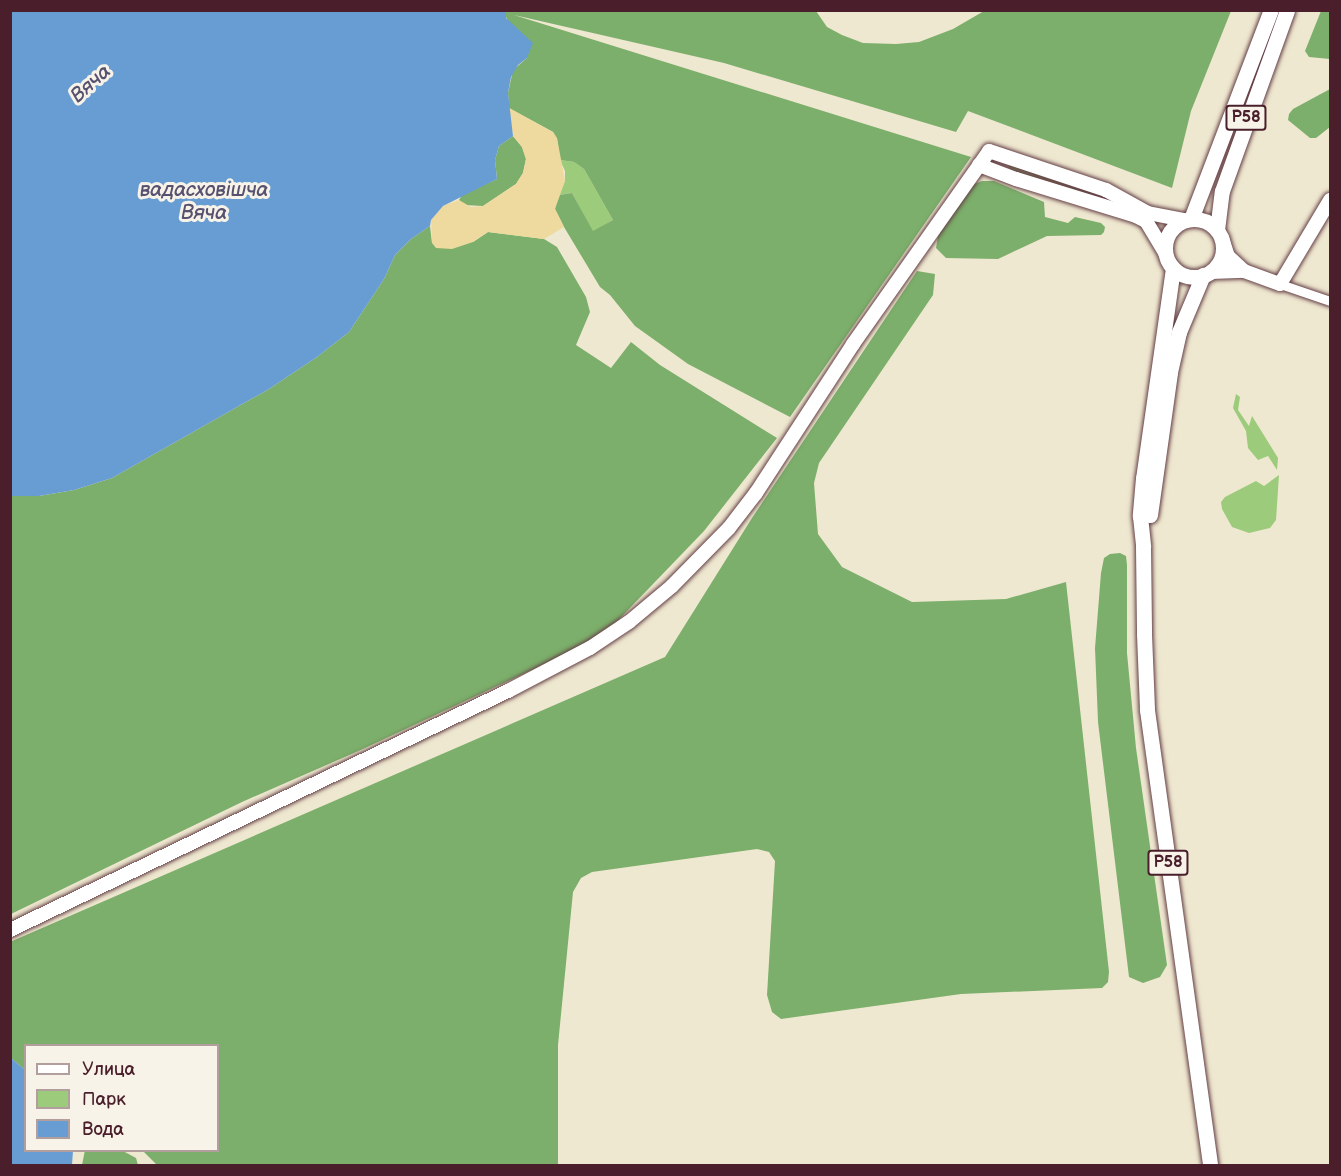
<!DOCTYPE html>
<html>
<head>
<meta charset="utf-8">
<style>
  body { margin:0 }
  #map { position:relative; width:1341px; height:1176px; overflow:hidden; background:#efe8d0; font-family:"Balsamiq Sans",sans-serif }
  div>[style] { position:absolute }
  .green>* { inset:0; background:#9bcb7b }
  .forest>* { inset:0; background:#7caf6b }
  .sand>* { inset:0; background:#eeda9e }
  .water>* { inset:0; background:#689dd4 }
  .roads { filter:drop-shadow(0 0 2px #633d44) drop-shadow(0 0 2px #633d44) }
  .street>* { height:9px; margin:-4.5px; padding:0 4.5px; transform-origin:4.5px; border-radius:4.5px; background:#fff }
  .secondary>* { height:14px; margin:-7px; padding:0 7px; transform-origin:7px; border-radius:7px; background:#fff }
  .primary>* { height:15px; margin:-7.5px; padding:0 7.5px; transform-origin:7.5px; border-radius:7.5px; background:#fff }
  .primary>.ring { margin:-7.5px; padding:0; box-sizing:content-box; background:none; border:15px solid #fff; border-radius:50% }
  span { translate:-50% -50%; white-space:nowrap; text-align:center; line-height:1.15; -webkit-text-stroke:6px #f7f3e8; paint-order:stroke }
  .shield-label span { padding:2px 4px; background:#f7f3e8; border:2px solid; border-radius:4px; -webkit-text-stroke-width:0 }
  .shield-label { font-size:16px; color:#4a1f2b; font-weight:700 }
  .water-label { font-size:20px; color:#56516f; font-style:italic }
  .frame { position:absolute; inset:0; border:12px solid #4a1f2b; pointer-events:none }
  .legend { position:absolute; left:24px; top:1044px; width:195px; height:108px; box-sizing:border-box; background:#f7f3e8; border:2px solid #b29e9c; margin:0; padding:8px 10px; list-style:none; font-size:18px; color:#4a1f2b }
  .legend li { display:flex; align-items:center; gap:12px; height:30px }
  .legend b { width:30px; border:2px solid #b29e9c }
</style>
</head>
<body>
<div id="map">
  <div class="green">
    <i style="clip-path:polygon(560px 160px,574px 162px,584px 169px,613px 220px,593px 232px,572px 193px,559px 195px,565px 181px,565px 171px)"></i>
    <i style="clip-path:polygon(1010px 164px,1100px 195px,1092px 196px,1012px 171px,1008px 167px)"></i>
    <i style="clip-path:polygon(1236px 394px,1240px 397px,1238px 410px,1249px 426px,1252px 416px,1278px 458px,1277px 470px,1268px 456px,1258px 460px,1248px 448px,1246px 431px,1233px 408px)"></i>
    <i style="clip-path:polygon(1279px 475px,1276px 520px,1270px 528px,1249px 533px,1232px 527px,1222px 509px,1221px 502px,1225px 497px,1256px 481px,1264px 486px)"></i>
  </div>
  <div class="forest">
    <i style="clip-path:polygon(506px 10px,816px 11px,827px 27px,842px 35px,863px 43px,896px 44px,919px 42px,953px 29px,984px 11px,1231px 11px,1191px 111px,1172px 188px,968px 111px,956px 132px,724px 63px,514px 15px,971px 157px,790px 417px,688px 364px,635px 326px,610px 295px,600px 287px,564px 227px,555px 209px,556px 201px,559px 195px,572px 193px,593px 231px,613px 220px,584px 169px,574px 162px,560px 160px,557px 139px,553px 132px,509px 108px,508px 93px,513px 70px,527px 58px,506px 17px)"></i>
    <i style="clip-path:polygon(1321px 11px,1330px 11px,1330px 59px,1309px 57px,1305px 51px)"></i>
    <i style="clip-path:polygon(1330px 89px,1330px 127px,1316px 138px,1310px 138px,1288px 120px,1289px 114px,1293px 109px)"></i>
    <i style="clip-path:polygon(513px 136px,522px 147px,526px 159px,523px 173px,516px 184px,483px 206px,464px 205px,459px 200px,462px 195px,497px 179px,495px 160px,499px 146px)"></i>
    <i style="clip-path:polygon(982px 181px,994px 181px,1044px 202px,1045px 217px,1068px 223px,1075px 217px,1101px 223px,1105px 227px,1104px 232px,1101px 235px,1047px 236px,998px 259px,946px 258px,936px 248px,938px 236px,969px 186px)"></i>
    <i style="clip-path:polygon(430px 226px,432px 243px,473px 242px,488px 232px,544px 239px,557px 247px,586px 297px,590px 312px,576px 345px,611px 368px,631px 342px,660px 365px,777px 438px,704px 531px,602px 637px,363px 749px,242px 802px,11px 914px,10px 496px,39px 496px,74px 490px,112px 478px,269px 389px,317px 357px,349px 332px,384px 279px,395px 255px,411px 239px)"></i>
    <i style="clip-path:polygon(917px 271px,935px 274px,933px 295px,819px 463px,814px 483px,818px 534px,842px 567px,912px 602px,1006px 599px,1066px 582px,1109px 972px,1108px 982px,1102px 988px,961px 994px,781px 1019px,772px 1012px,767px 995px,775px 861px,769px 852px,757px 849px,592px 872px,581px 878px,573px 892px,558px 1045px,558px 1165px,158px 1166px,143px 1151px,218px 1150px,218px 1046px,26px 1046px,25px 1070px,11px 1058px,10px 942px,665px 657px,752px 518px)"></i>
    <i style="clip-path:polygon(1120px 553px,1126px 556px,1127px 565px,1127px 653px,1136px 748px,1167px 965px,1160px 977px,1143px 983px,1129px 977px,1098px 722px,1095px 648px,1101px 573px,1104px 558px,1110px 554px)"></i>
    <i style="clip-path:polygon(85px 1150px,123px 1151px,136px 1158px,138px 1165px,82px 1165px)"></i>
  </div>
  <div class="sand">
    <i style="clip-path:polygon(509px 108px,553px 132px,557px 138px,565px 181px,555px 209px,564px 227px,544px 239px,488px 232px,473px 242px,452px 249px,436px 248px,432px 243px,431px 220px,443px 206px,459px 200px,471px 207px,483px 206px,516px 184px,523px 173px,526px 159px,522px 147px,513px 136px)"></i>
  </div>
  <div class="water">
    <i style="clip-path:polygon(11px 10px,506px 11px,506px 18px,533px 43px,527px 58px,518px 65px,511px 77px,508px 93px,513px 136px,499px 146px,495px 160px,497px 179px,443px 206px,431px 220px,430px 226px,411px 239px,395px 255px,384px 279px,349px 332px,317px 357px,269px 389px,112px 478px,74px 490px,39px 496px,11px 496px)"></i>
    <i style="clip-path:polygon(11px 1058px,25px 1070px,26px 1150px,73px 1151px,72px 1165px,11px 1165px)"></i>
  </div>
  <div class="roads">
    <div class="street">
      <i style="left:1280px;top:284px;width:53px;rotate:18.8deg"></i>
    </div>
    <div class="secondary">
      <i style="left:979px;top:165px;width:40px;rotate:21deg"></i>
      <i style="left:1016px;top:179px;width:126px;rotate:17.1deg"></i>
      <i style="left:1136px;top:216px;width:11px;rotate:27deg"></i>
      <i style="left:1146px;top:221px;width:37px;rotate:59deg"></i>
      <i style="left:1222px;top:238px;width:19px;rotate:72deg"></i>
      <i style="left:1228px;top:256px;width:22px;rotate:43deg"></i>
      <i style="left:1211px;top:272px;width:33px;rotate:-2deg"></i>
      <i style="left:1244px;top:271px;width:38px;rotate:20deg"></i>
      <i style="left:1280px;top:284px;width:98px;rotate:-59.2deg"></i>
      <i style="left:10px;top:930px;width:552px;rotate:-25.64deg"></i>
      <i style="left:508px;top:691px;width:93px;rotate:-27.7deg"></i>
      <i style="left:590px;top:648px;width:47px;rotate:-33.7deg"></i>
      <i style="left:629px;top:622px;width:56px;rotate:-39.9deg"></i>
      <i style="left:672px;top:586px;width:81px;rotate:-45.5deg"></i>
      <i style="left:729px;top:528px;width:44px;rotate:-52.4deg"></i>
      <i style="left:756px;top:493px;width:178px;rotate:-56.9deg"></i>
      <i style="left:853px;top:344px;width:236px;rotate:-54.8deg"></i>
      <i style="left:989px;top:151px;width:123px;rotate:18.4deg"></i>
      <i style="left:1106px;top:190px;width:48px;rotate:28.7deg"></i>
      <i style="left:1148px;top:213px;width:37px;rotate:11deg"></i>
    </div>
    <div class="primary">
      <i style="left:1191px;top:219px;width:224px;rotate:-69.1deg"></i>
      <i class="ring" style="left:1165px;top:219px;width:43px;height:43px"></i>
      <i style="left:1217px;top:230px;width:39px;rotate:-83deg"></i>
      <i style="left:1222px;top:191px;width:192px;rotate:-70.2deg"></i>
      <i style="left:1173px;top:268px;width:212px;rotate:98.1deg"></i>
      <i style="left:1143px;top:478px;width:38px;rotate:95deg"></i>
      <i style="left:1140px;top:516px;width:31px;rotate:84deg"></i>
      <i style="left:1143px;top:547px;width:87px;rotate:89.3deg"></i>
      <i style="left:1144px;top:634px;width:76px;rotate:87.7deg"></i>
      <i style="left:1147px;top:710px;width:460px;rotate:82.1deg"></i>
      <i style="left:1150px;top:515px;width:144px;rotate:-82deg"></i>
      <i style="left:1170px;top:372px;width:41px;rotate:-77.3deg"></i>
      <i style="left:1179px;top:332px;width:62px;rotate:-67.2deg"></i>
    </div>
  </div>
  <div class="shield-label">
    <span style="left:1246px;top:118px">Р58</span>
    <span style="left:1168px;top:863px">Р58</span>
  </div>
  <div class="water-label">
    <span style="left:91px;top:84px;rotate:-42deg">Вяча</span>
    <span style="left:204px;top:202px">вадасховішча<br>Вяча</span>
  </div>
  <div class="frame"></div>
  <ul class="legend">
  <li><b style="height:8px;background:#fff"></b>Улица</li>
  <li><b style="height:16px;background:#9bcb7b"></b>Парк</li>
  <li><b style="height:16px;background:#689dd4"></b>Вода</li>
  </ul>
</div>
</body>
</html>
